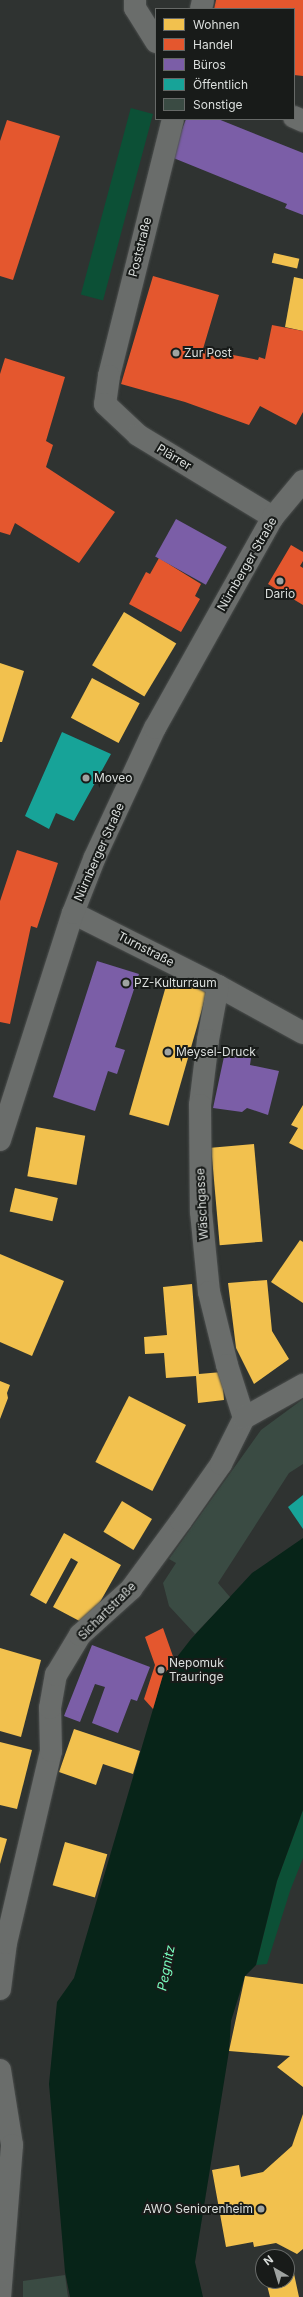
<!DOCTYPE html>
<html>
<head>
<meta charset="utf-8">
<style>
  body { margin:0 }
  #map { position:relative; width:303px; height:2297px; overflow:hidden; background:#2f3331; font-family:Inter,sans-serif }
  div>[style] { position:absolute }
  .green>* { inset:0; background:#0c5036; transform-origin:0 0 }
  .water>* { inset:0; background:#072418 }
  .homes>* { inset:0; background:#f2c14e; transform-origin:0 0 }
  .shops>* { inset:0; background:#e4572e }
  .offices>* { inset:0; background:#7b5ea7; transform-origin:0 0 }
  .public>* { inset:0; background:#17a398 }
  .building>* { inset:0; background:#3a4b43 }
  .roads { filter:drop-shadow(0 0 1px #4b4e4d) drop-shadow(0 0 1px #4b4e4d) }
  .minor>* { height:22px; margin:-11px; padding:0 11px; transform-origin:11px; border-radius:11px; background:#6a6d6b }
  .tertiary>* { height:22px; margin:-11px; padding:0 11px; transform-origin:11px; border-radius:11px; background:#6a6d6b }
  .dots>* { width:11px; height:11px; translate:-50% -50%; box-sizing:border-box; border:2px solid #181b19; border-radius:50% }
  span { translate:-50% -50%; white-space:nowrap; text-align:center; line-height:1.15; -webkit-text-stroke:4px #181b19; paint-order:stroke }
  .street-label { font-size:12px; color:#dbdfdd }
  .poi-label { font-size:12px; color:#dbdfdd }
  .left { translate:0 -50%; text-align:left }
  .right { translate:-100% -50%; text-align:right }
  .water-label { font-size:13px; color:#77fcbd; font-style:italic }
  .legend { position:absolute; left:155px; top:8px; width:140px; height:112px; box-sizing:border-box; background:#181b19; border:1px solid #666967; margin:0; padding:5px 7px; list-style:none; font-size:12px; color:#dbdfdd }
  .legend li { display:flex; align-items:center; gap:8px; height:20px }
  .legend b { width:20px; border:1px solid #666967 }
  .north { position:absolute; left:255px; top:2249px; width:40px; height:40px; box-sizing:border-box; background:#181b19; border:1px solid #666967; border-radius:50%; rotate:322deg; font-size:11px; font-weight:700; line-height:16px; text-align:center; color:#dbdfdd }
  .north::after { content:''; display:block; margin:auto; width:14px; height:18px; background:#9fa3a1; clip-path:polygon(50% 0,100% 100%,50% 72%,0 100%) }
</style>
</head>
<body>
<div id="map">
  <div class="green">
    <i style="left:153px;top:114px;width:193px;height:23px;rotate:105deg"></i>
    <i style="clip-path:polygon(303px 1810px,303px 1858px,290px 1891px,267px 1964px,256px 1965px,277px 1881px)"></i>
  </div>
  <div class="water">
    <i style="clip-path:polygon(303px 1538px,303px 1810px,277px 1881px,256px 1965px,245px 1976px,231px 2021px,229px 2051px,195px 2262px,203px 2297px,70px 2297px,65px 2272px,49px 2084px,57px 2002px,74px 1978px,163px 1675px,191px 1639px,252px 1573px)"></i>
  </div>
  <div class="homes">
    <i style="left:274px;top:253px;width:26px;height:10px;rotate:13deg"></i>
    <i style="clip-path:polygon(294px 277px,303px 279px,303px 331px,285px 327px)"></i>
    <i style="left:124px;top:612px;width:61px;height:62px;rotate:31deg"></i>
    <i style="clip-path:polygon(0 663px,24px 671px,2px 742px,0 742px)"></i>
    <i style="left:92px;top:678px;width:54px;height:45px;rotate:28deg"></i>
    <i style="left:168px;top:979px;width:41px;height:141px;rotate:16deg"></i>
    <i style="clip-path:polygon(303px 1105px,303px 1150px,289px 1143px,298px 1128px,291px 1125px)"></i>
    <i style="left:36px;top:1127px;width:50px;height:50px;rotate:10deg"></i>
    <i style="left:254px;top:1144px;width:98px;height:43px;rotate:85deg"></i>
    <i style="left:15px;top:1188px;width:44px;height:24px;rotate:13deg"></i>
    <i style="clip-path:polygon(300px 1240px,303px 1242px,303px 1303px,271px 1282px)"></i>
    <i style="clip-path:polygon(0 1254px,64px 1281px,32px 1356px,0 1342px)"></i>
    <i style="clip-path:polygon(267px 1280px,272px 1331px,289px 1359px,254px 1384px,236px 1348px,228px 1283px)"></i>
    <i style="clip-path:polygon(192px 1284px,199px 1374px,222px 1372px,224px 1400px,198px 1403px,196px 1376px,166px 1378px,164px 1353px,145px 1354px,144px 1337px,167px 1335px,163px 1287px)"></i>
    <i style="clip-path:polygon(0 1381px,10px 1385px,7px 1393px,8px 1398px,0 1419px)"></i>
    <i style="left:129px;top:1396px;width:64px;height:74px;rotate:27deg"></i>
    <i style="left:122px;top:1501px;width:35px;height:36px;rotate:31deg"></i>
    <i style="clip-path:polygon(64px 1533px,121px 1565px,87px 1625px,53px 1607px,78px 1562px,71px 1558px,46px 1604px,30px 1595px)"></i>
    <i style="clip-path:polygon(0 1648px,41px 1660px,21px 1737px,0 1731px)"></i>
    <i style="clip-path:polygon(74px 1729px,140px 1751px,133px 1774px,103px 1764px,96px 1785px,59px 1772px)"></i>
    <i style="clip-path:polygon(0 1742px,32px 1750px,17px 1809px,0 1805px)"></i>
    <i style="clip-path:polygon(0 1837px,7px 1839px,0 1864px)"></i>
    <i style="left:65px;top:1842px;width:44px;height:45px;rotate:16deg"></i>
    <i style="clip-path:polygon(245px 1976px,303px 1984px,303px 2087px,277px 2067px,290px 2056px,229px 2051px)"></i>
    <i style="clip-path:polygon(303px 2114px,303px 2249px,297px 2254px,276px 2243px,254px 2247px,253px 2242px,226px 2247px,212px 2170px,239px 2165px,241px 2177px,263px 2172px,292px 2146px)"></i>
    <i style="clip-path:polygon(293px 2269px,299px 2297px,270px 2297px,266px 2281px,287px 2281px,287px 2270px)"></i>
  </div>
  <div class="shops">
    <i style="clip-path:polygon(216px 0,303px 0,303px 76px,294px 75px,294px 9px,214px 9px)"></i>
    <i style="clip-path:polygon(7px 120px,60px 136px,13px 280px,0 276px,0 141px)"></i>
    <i style="clip-path:polygon(153px 276px,219px 295px,203px 349px,258px 360px,259px 357px,265px 359px,272px 325px,303px 331px,303px 412px,296px 425px,260px 406px,249px 425px,185px 402px,121px 384px)"></i>
    <i style="clip-path:polygon(5px 358px,65px 377px,46px 441px,53px 445px,46px 467px,115px 512px,79px 563px,15px 523px,10px 535px,0 532px,0 374px)"></i>
    <i style="clip-path:polygon(291px 545px,303px 552px,303px 561px,300px 566px,303px 568px,303px 605px,268px 584px)"></i>
    <i style="clip-path:polygon(159px 558px,201px 584px,195px 596px,200px 599px,181px 632px,129px 604px,146px 572px,150px 574px)"></i>
    <i style="clip-path:polygon(17px 850px,58px 863px,37px 928px,31px 926px,10px 1024px,0 1022px,0 901px)"></i>
    <i style="clip-path:polygon(163px 1628px,175px 1662px,163px 1675px,153px 1709px,144px 1699px,155px 1665px,145px 1637px)"></i>
  </div>
  <div class="offices">
    <i style="clip-path:polygon(186px 119px,218px 119px,303px 153px,303px 215px,285px 208px,287px 204px,171px 157px)"></i>
    <i style="left:176px;top:519px;width:58px;height:43px;rotate:29deg"></i>
    <i style="clip-path:polygon(97px 961px,139px 974px,115px 1047px,125px 1050px,117px 1074px,108px 1071px,95px 1111px,53px 1097px)"></i>
    <i style="clip-path:polygon(225px 1052px,251px 1058px,250px 1065px,279px 1071px,268px 1115px,247px 1108px,242px 1112px,213px 1108px)"></i>
    <i style="clip-path:polygon(92px 1645px,150px 1667px,137px 1701px,131px 1699px,118px 1733px,92px 1723px,105px 1687px,95px 1684px,80px 1722px,64px 1716px)"></i>
  </div>
  <div class="public">
    <i style="clip-path:polygon(62px 732px,111px 754px,74px 821px,56px 813px,49px 829px,25px 816px)"></i>
    <i style="clip-path:polygon(303px 1495px,303px 1529px,288px 1507px)"></i>
  </div>
  <div class="building">
    <i style="clip-path:polygon(303px 1399px,303px 1464px,289px 1473px,218px 1583px,230px 1597px,195px 1634px,169px 1606px,163px 1583px,176px 1563px,169px 1559px,261px 1430px)"></i>
    <i style="clip-path:polygon(65px 2275px,68px 2297px,23px 2297px,23px 2281px)"></i>
  </div>
  <div class="roads">
    <div class="minor">
      <i style="left:135px;top:0;width:8px;rotate:90deg"></i>
      <i style="left:135px;top:8px;width:40px;rotate:58deg"></i>
      <i style="left:201px;top:9px;width:9px;rotate:-77deg"></i>
      <i style="left:294px;top:117px;width:10px;rotate:24deg"></i>
      <i style="left:173px;top:119px;width:265px;rotate:104deg"></i>
      <i style="left:109px;top:376px;width:28px;rotate:98deg"></i>
      <i style="left:105px;top:404px;width:45px;rotate:43.2deg"></i>
      <i style="left:138px;top:435px;width:158px;rotate:31.3deg"></i>
      <i style="left:73px;top:913px;width:162px;rotate:26.7deg"></i>
      <i style="left:218px;top:986px;width:97px;rotate:28.9deg"></i>
      <i style="left:218px;top:986px;width:55px;rotate:100.5deg"></i>
      <i style="left:208px;top:1040px;width:65px;rotate:97deg"></i>
      <i style="left:200px;top:1105px;width:107px;rotate:89.5deg"></i>
      <i style="left:201px;top:1212px;width:80px;rotate:84.3deg"></i>
      <i style="left:209px;top:1292px;width:75px;rotate:76.1deg"></i>
      <i style="left:227px;top:1365px;width:56px;rotate:72.2deg"></i>
      <i style="left:0;top:1989px;width:46px;rotate:-82.6deg"></i>
      <i style="left:6px;top:1943px;width:197px;rotate:-76.8deg"></i>
      <i style="left:51px;top:1751px;width:43px;rotate:-91.3deg"></i>
      <i style="left:50px;top:1708px;width:34px;rotate:-80deg"></i>
      <i style="left:56px;top:1675px;width:47px;rotate:-59deg"></i>
      <i style="left:80px;top:1635px;width:69px;rotate:-42deg"></i>
      <i style="left:131px;top:1589px;width:84px;rotate:-53.7deg"></i>
      <i style="left:181px;top:1521px;width:70px;rotate:-54.9deg"></i>
      <i style="left:221px;top:1464px;width:51px;rotate:-63.4deg"></i>
      <i style="left:244px;top:1418px;width:68px;rotate:-29.2deg"></i>
      <i style="left:0;top:2070px;width:76px;rotate:80.9deg"></i>
      <i style="left:12px;top:2145px;width:152px;rotate:94.5deg"></i>
    </div>
    <div class="tertiary">
      <i style="left:0;top:1140px;width:238px;rotate:-72.2deg"></i>
      <i style="left:73px;top:913px;width:60px;rotate:-68.6deg"></i>
      <i style="left:95px;top:857px;width:142px;rotate:-65.1deg"></i>
      <i style="left:155px;top:728px;width:242px;rotate:-60.8deg"></i>
      <i style="left:273px;top:517px;width:47px;rotate:-50.2deg"></i>
    </div>
  </div>
  <div class="dots">
    <i style="left:176px;top:353px;background:#9fa3a1"></i>
    <i style="left:280px;top:581px;background:#9fa3a1"></i>
    <i style="left:86px;top:778px;background:#9fa3a1"></i>
    <i style="left:126px;top:983px;background:#9fa3a1"></i>
    <i style="left:168px;top:1052px;background:#9fa3a1"></i>
    <i style="left:161px;top:1670px;background:#9fa3a1"></i>
    <i style="left:261px;top:2209px;background:#9fa3a1"></i>
  </div>
  <div class="street-label">
    <span style="left:140px;top:247px;rotate:-76deg">Poststraße</span>
    <span style="left:174px;top:457px;rotate:31deg">Plärrer</span>
    <span style="left:247px;top:564px;rotate:-60deg">Nürnberger Straße</span>
    <span style="left:99px;top:852px;rotate:-66deg">Nürnberger Straße</span>
    <span style="left:146px;top:949px;rotate:27deg">Turnstraße</span>
    <span style="left:202px;top:1204px;rotate:-93deg">Wäschgasse</span>
    <span style="left:107px;top:1611px;rotate:-45deg">Sichartstraße</span>
  </div>
  <div class="poi-label">
    <span class="left" style="left:184px;top:353px">Zur Post</span>
    <span style="left:280px;top:594px">Dario</span>
    <span class="left" style="left:94px;top:778px">Moveo</span>
    <span class="left" style="left:134px;top:983px">PZ-Kulturraum</span>
    <span class="left" style="left:176px;top:1052px">Meysel-Druck</span>
    <span class="left" style="left:169px;top:1670px">Nepomuk<br>Trauringe</span>
    <span class="right" style="left:253px;top:2209px">AWO Seniorenheim</span>
  </div>
  <div class="water-label">
    <span style="left:166px;top:1968px;rotate:-79deg">Pegnitz</span>
  </div>
  <ul class="legend">
  <li><b style="height:11px;background:#f2c14e"></b>Wohnen</li>
  <li><b style="height:11px;background:#e4572e"></b>Handel</li>
  <li><b style="height:11px;background:#7b5ea7"></b>Büros</li>
  <li><b style="height:11px;background:#17a398"></b>Öffentlich</li>
  <li><b style="height:11px;background:#3a4b43"></b>Sonstige</li>
  </ul>
  <div class="north">N</div>
</div>
</body>
</html>
